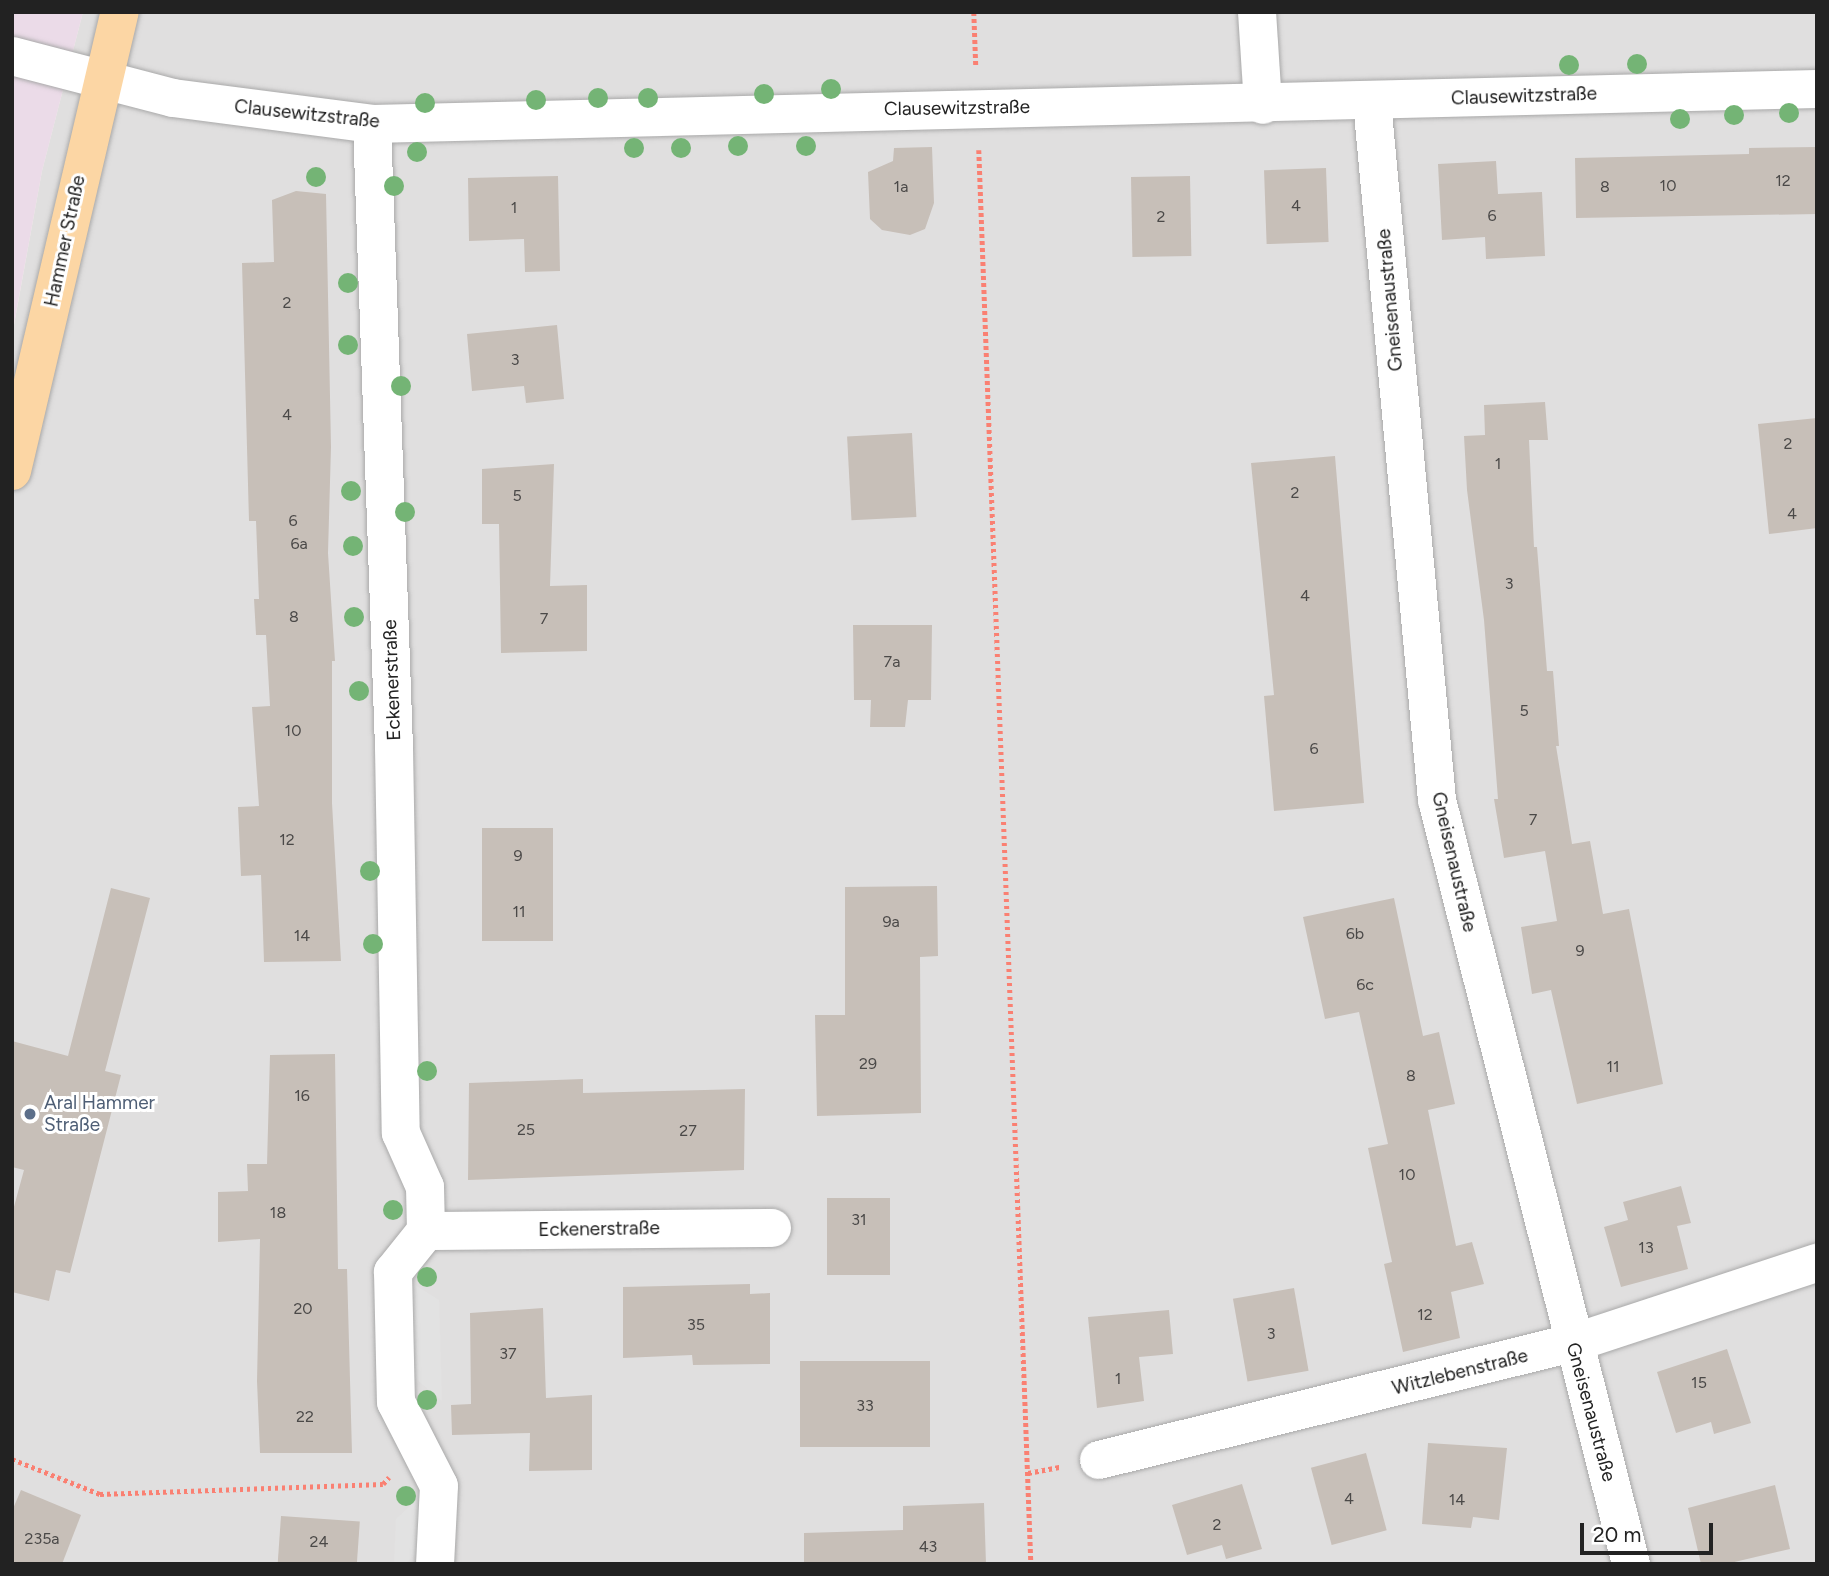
<!DOCTYPE html>
<html>
<head>
<meta charset="utf-8">
<style>
  body { margin:0 }
  #map { position:relative; width:1829px; height:1576px; overflow:hidden; background:#f2efe9; font-family:Figtree,sans-serif }
  div>[style] { position:absolute }
  .residential>* { inset:0; background:#e0dfdf }
  .industrial>* { inset:0; background:#ebdbe8 }
  .parking>* { inset:0; background:#e2e2e2 }
  .building>* { inset:0; background:#c7bfb8; transform-origin:0 0 }
  .path>* { height:4.5px; margin-top:-2.25px; transform-origin:0; background:repeating-linear-gradient(90deg,#fa8072 0 3.5px,transparent 0 7px) }
  .roads { filter:drop-shadow(0 0 2px #a9a9a9) drop-shadow(0 0 2px #a9a9a9) }
  .minor>* { height:38px; margin:-19px; padding:0 19px; transform-origin:19px; border-radius:19px; background:#fff }
  .major>* { height:38px; margin:-19px; padding:0 19px; transform-origin:19px; border-radius:19px; background:#fcd6a4 }
  .trees>* { width:20px; height:20px; margin:-10px; border-radius:50%; background:#74b475 }
  .dots>* { width:19px; height:19px; translate:-50% -50%; box-sizing:border-box; border:4px solid #fff; border-radius:50% }
  span { translate:-50% -50%; white-space:nowrap; text-align:center; line-height:1.15; -webkit-text-stroke:6px #fff; paint-order:stroke }
  .number-label { font-size:16px; color:#4b4948 }
  .number-label span { -webkit-text-stroke-width:0 }
  .street-label { font-size:19px; color:#222 }
  .service-label { font-size:19px; color:#4e5e75 }
  .left { translate:0 -50%; text-align:left }
  .frame { position:absolute; inset:0; border:14px solid #222; pointer-events:none }
  .scale { position:absolute; left:1580px; top:1523px; width:133px; height:32px; box-sizing:border-box; border:4px solid #222; border-top:0; padding-left:9px; font-size:21px; line-height:24px; white-space:nowrap; color:#222; -webkit-text-stroke:5px #fff; paint-order:stroke }
</style>
</head>
<body>
<div id="map">
  <div class="residential">
    <i style="clip-path:polygon(83px 12px,1817px 12px,1817px 1564px,12px 1564px,12px 336px,42px 171px)"></i>
  </div>
  <div class="industrial">
    <i style="clip-path:polygon(12px 12px,83px 12px,42px 171px,12px 335px)"></i>
  </div>
  <div class="parking">
    <i style="clip-path:polygon(407px 1280px,439px 1300px,442px 1401px,410px 1374px)"></i>
    <i style="clip-path:polygon(425px 1492px,423px 1547px,405px 1564px,394px 1564px,396px 1519px)"></i>
  </div>
  <div class="building">
    <i style="clip-path:polygon(932px 147px,934px 203px,925px 229px,910px 235px,882px 230px,870px 219px,868px 172px,893px 161px,894px 148px)"></i>
    <i style="clip-path:polygon(1817px 147px,1817px 214px,1576px 218px,1575px 158px,1749px 154px,1749px 148px)"></i>
    <i style="clip-path:polygon(1496px 161px,1498px 194px,1542px 192px,1545px 256px,1486px 259px,1485px 237px,1442px 240px,1438px 164px)"></i>
    <i style="left:1326px;top:168px;width:74px;height:62px;rotate:88deg"></i>
    <i style="clip-path:polygon(558px 176px,560px 271px,525px 272px,524px 239px,469px 241px,468px 178px)"></i>
    <i style="left:1190px;top:176px;width:80px;height:59px;rotate:89deg"></i>
    <i style="clip-path:polygon(296px 191px,326px 194px,331px 447px,328px 553px,335px 661px,332px 661px,332px 803px,341px 961px,264px 962px,261px 875px,241px 876px,238px 807px,259px 806px,252px 707px,270px 706px,266px 635px,256px 635px,254px 599px,259px 599px,256px 521px,249px 521px,242px 263px,274px 262px,272px 200px)"></i>
    <i style="clip-path:polygon(557px 325px,564px 399px,526px 403px,524px 386px,472px 391px,467px 334px)"></i>
    <i style="clip-path:polygon(1545px 402px,1548px 440px,1529px 440px,1534px 547px,1537px 547px,1547px 671px,1553px 671px,1559px 746px,1556px 746px,1572px 844px,1590px 841px,1603px 914px,1629px 909px,1663px 1084px,1577px 1104px,1551px 990px,1532px 994px,1521px 927px,1557px 921px,1545px 851px,1504px 858px,1494px 799px,1498px 799px,1484px 620px,1467px 490px,1464px 436px,1485px 435px,1484px 405px)"></i>
    <i style="clip-path:polygon(1817px 418px,1817px 528px,1769px 534px,1758px 424px)"></i>
    <i style="left:912px;top:433px;width:84px;height:65px;rotate:87deg"></i>
    <i style="clip-path:polygon(1335px 456px,1364px 803px,1274px 811px,1264px 696px,1274px 695px,1251px 463px)"></i>
    <i style="clip-path:polygon(554px 464px,550px 586px,587px 585px,587px 651px,501px 653px,499px 524px,482px 524px,482px 469px)"></i>
    <i style="clip-path:polygon(853px 625px,932px 625px,931px 700px,908px 700px,905px 727px,870px 727px,871px 700px,854px 700px)"></i>
    <i style="left:482px;top:828px;width:71px;height:113px"></i>
    <i style="clip-path:polygon(937px 886px,938px 956px,920px 957px,921px 1113px,817px 1116px,815px 1015px,845px 1015px,845px 887px)"></i>
    <i style="clip-path:polygon(111px 888px,150px 898px,105px 1071px,121px 1075px,70px 1273px,56px 1270px,49px 1301px,12px 1292px,12px 1214px,24px 1170px,12px 1167px,12px 1041px,68px 1056px)"></i>
    <i style="clip-path:polygon(1394px 898px,1423px 1036px,1439px 1032px,1455px 1104px,1428px 1110px,1456px 1246px,1472px 1242px,1484px 1284px,1451px 1292px,1460px 1338px,1403px 1352px,1384px 1264px,1392px 1262px,1368px 1148px,1388px 1144px,1359px 1012px,1325px 1019px,1303px 917px)"></i>
    <i style="clip-path:polygon(335px 1054px,338px 1269px,347px 1269px,352px 1453px,260px 1453px,257px 1381px,260px 1239px,218px 1242px,218px 1192px,248px 1191px,247px 1164px,267px 1164px,270px 1055px)"></i>
    <i style="clip-path:polygon(583px 1079px,583px 1093px,745px 1089px,744px 1170px,468px 1180px,469px 1083px)"></i>
    <i style="clip-path:polygon(1681px 1186px,1691px 1223px,1677px 1226px,1688px 1269px,1621px 1287px,1604px 1227px,1628px 1220px,1623px 1202px)"></i>
    <i style="left:827px;top:1198px;width:63px;height:77px"></i>
    <i style="clip-path:polygon(750px 1284px,750px 1294px,770px 1293px,770px 1364px,693px 1365px,692px 1355px,623px 1358px,623px 1287px)"></i>
    <i style="left:1294px;top:1288px;width:84px;height:62px;rotate:80deg"></i>
    <i style="clip-path:polygon(543px 1308px,546px 1398px,592px 1395px,592px 1470px,529px 1471px,530px 1433px,452px 1435px,451px 1405px,471px 1404px,470px 1313px)"></i>
    <i style="clip-path:polygon(1169px 1310px,1173px 1354px,1139px 1357px,1144px 1401px,1097px 1408px,1088px 1317px)"></i>
    <i style="clip-path:polygon(1727px 1349px,1751px 1423px,1714px 1434px,1711px 1422px,1676px 1433px,1657px 1372px)"></i>
    <i style="left:930px;top:1361px;width:86px;height:130px;rotate:90deg"></i>
    <i style="clip-path:polygon(1428px 1443px,1507px 1448px,1499px 1520px,1473px 1517px,1471px 1528px,1422px 1524px)"></i>
    <i style="left:1366px;top:1453px;width:80px;height:57px;rotate:75deg"></i>
    <i style="clip-path:polygon(1242px 1484px,1262px 1549px,1226px 1559px,1222px 1545px,1187px 1555px,1172px 1505px)"></i>
    <i style="clip-path:polygon(1775px 1485px,1790px 1549px,1726px 1564px,1701px 1564px,1688px 1508px)"></i>
    <i style="clip-path:polygon(21px 1490px,81px 1515px,62px 1564px,12px 1564px,12px 1511px)"></i>
    <i style="clip-path:polygon(984px 1503px,986px 1564px,804px 1564px,804px 1533px,903px 1530px,903px 1506px)"></i>
    <i style="left:281px;top:1516px;width:79px;height:48px;rotate:4deg"></i>
  </div>
  <div class="path">
    <i style="left:974px;top:12px;width:55px;rotate:87.9deg"></i>
    <i style="left:979px;top:150px;width:1415px;rotate:87.89deg"></i>
    <i style="left:12px;top:1459px;width:95px;rotate:21.7deg"></i>
    <i style="left:100px;top:1494px;width:283px;rotate:-2deg"></i>
    <i style="left:383px;top:1484px;width:9px;rotate:-49deg"></i>
    <i style="left:1028px;top:1473px;width:33px;rotate:-11deg"></i>
  </div>
  <div class="roads">
    <div class="minor">
      <i style="left:1257px;top:12px;width:93px;rotate:86.3deg"></i>
      <i style="left:12px;top:56px;width:166px;rotate:14.6deg"></i>
      <i style="left:173px;top:98px;width:201px;rotate:7.4deg"></i>
      <i style="left:372px;top:124px;width:1445px;rotate:-1.39deg"></i>
      <i style="left:1372px;top:102px;width:701px;rotate:84.68deg"></i>
      <i style="left:1437px;top:800px;width:788px;rotate:75.75deg"></i>
      <i style="left:372px;top:124px;width:624px;rotate:87.98deg"></i>
      <i style="left:394px;top:748px;width:385px;rotate:89deg"></i>
      <i style="left:401px;top:1133px;width:59px;rotate:66deg"></i>
      <i style="left:425px;top:1187px;width:44px;rotate:88.7deg"></i>
      <i style="left:426px;top:1231px;width:53px;rotate:128.8deg"></i>
      <i style="left:393px;top:1272px;width:130px;rotate:88.7deg"></i>
      <i style="left:396px;top:1402px;width:94px;rotate:62.9deg"></i>
      <i style="left:439px;top:1486px;width:78px;rotate:92.9deg"></i>
      <i style="left:426px;top:1231px;width:346px;rotate:-0.5deg"></i>
      <i style="left:1099px;top:1460px;width:488px;rotate:-13.9deg"></i>
      <i style="left:1573px;top:1343px;width:257px;rotate:-18.2deg"></i>
    </div>
    <div class="major">
      <i style="left:12px;top:471px;width:472px;rotate:-76.8deg"></i>
    </div>
  </div>
  <div class="trees">
    <i style="left:1637px;top:64px"></i>
    <i style="left:1569px;top:65px"></i>
    <i style="left:831px;top:89px"></i>
    <i style="left:764px;top:94px"></i>
    <i style="left:598px;top:98px"></i>
    <i style="left:648px;top:98px"></i>
    <i style="left:536px;top:100px"></i>
    <i style="left:425px;top:103px"></i>
    <i style="left:1789px;top:113px"></i>
    <i style="left:1734px;top:115px"></i>
    <i style="left:1680px;top:119px"></i>
    <i style="left:738px;top:146px"></i>
    <i style="left:806px;top:146px"></i>
    <i style="left:634px;top:148px"></i>
    <i style="left:681px;top:148px"></i>
    <i style="left:417px;top:152px"></i>
    <i style="left:316px;top:177px"></i>
    <i style="left:394px;top:186px"></i>
    <i style="left:348px;top:283px"></i>
    <i style="left:348px;top:345px"></i>
    <i style="left:401px;top:386px"></i>
    <i style="left:351px;top:491px"></i>
    <i style="left:405px;top:512px"></i>
    <i style="left:353px;top:546px"></i>
    <i style="left:354px;top:617px"></i>
    <i style="left:359px;top:691px"></i>
    <i style="left:370px;top:871px"></i>
    <i style="left:373px;top:944px"></i>
    <i style="left:427px;top:1071px"></i>
    <i style="left:393px;top:1210px"></i>
    <i style="left:427px;top:1277px"></i>
    <i style="left:427px;top:1400px"></i>
    <i style="left:406px;top:1496px"></i>
  </div>
  <div class="dots">
    <i style="left:30px;top:1114px;background:#5c6f8a"></i>
  </div>
  <div class="number-label">
    <span style="left:1783px;top:181px">12</span>
    <span style="left:1668px;top:186px">10</span>
    <span style="left:901px;top:187px">1a</span>
    <span style="left:1605px;top:187px">8</span>
    <span style="left:1296px;top:206px">4</span>
    <span style="left:514px;top:208px">1</span>
    <span style="left:1492px;top:216px">6</span>
    <span style="left:1161px;top:217px">2</span>
    <span style="left:287px;top:303px">2</span>
    <span style="left:515px;top:360px">3</span>
    <span style="left:287px;top:415px">4</span>
    <span style="left:1788px;top:444px">2</span>
    <span style="left:1498px;top:464px">1</span>
    <span style="left:1295px;top:493px">2</span>
    <span style="left:517px;top:496px">5</span>
    <span style="left:1792px;top:514px">4</span>
    <span style="left:293px;top:521px">6</span>
    <span style="left:299px;top:544px">6a</span>
    <span style="left:1509px;top:584px">3</span>
    <span style="left:1305px;top:596px">4</span>
    <span style="left:294px;top:617px">8</span>
    <span style="left:544px;top:619px">7</span>
    <span style="left:892px;top:662px">7a</span>
    <span style="left:1524px;top:711px">5</span>
    <span style="left:293px;top:731px">10</span>
    <span style="left:1314px;top:749px">6</span>
    <span style="left:1533px;top:820px">7</span>
    <span style="left:287px;top:840px">12</span>
    <span style="left:518px;top:856px">9</span>
    <span style="left:519px;top:912px">11</span>
    <span style="left:891px;top:922px">9a</span>
    <span style="left:1355px;top:934px">6b</span>
    <span style="left:302px;top:936px">14</span>
    <span style="left:1580px;top:951px">9</span>
    <span style="left:1365px;top:985px">6c</span>
    <span style="left:868px;top:1064px">29</span>
    <span style="left:1613px;top:1067px">11</span>
    <span style="left:1411px;top:1076px">8</span>
    <span style="left:302px;top:1096px">16</span>
    <span style="left:526px;top:1130px">25</span>
    <span style="left:688px;top:1131px">27</span>
    <span style="left:1407px;top:1175px">10</span>
    <span style="left:278px;top:1213px">18</span>
    <span style="left:859px;top:1220px">31</span>
    <span style="left:1646px;top:1248px">13</span>
    <span style="left:303px;top:1309px">20</span>
    <span style="left:1425px;top:1315px">12</span>
    <span style="left:696px;top:1325px">35</span>
    <span style="left:1271px;top:1334px">3</span>
    <span style="left:508px;top:1354px">37</span>
    <span style="left:1118px;top:1379px">1</span>
    <span style="left:1699px;top:1383px">15</span>
    <span style="left:865px;top:1406px">33</span>
    <span style="left:305px;top:1417px">22</span>
    <span style="left:1349px;top:1499px">4</span>
    <span style="left:1457px;top:1500px">14</span>
    <span style="left:1217px;top:1525px">2</span>
    <span style="left:42px;top:1539px">235a</span>
    <span style="left:319px;top:1542px">24</span>
    <span style="left:928px;top:1547px">43</span>
  </div>
  <div class="street-label">
    <span style="left:1524px;top:96px;rotate:-2deg">Clausewitzstraße</span>
    <span style="left:957px;top:108px;rotate:-1deg">Clausewitzstraße</span>
    <span style="left:307px;top:114px;rotate:6deg">Clausewitzstraße</span>
    <span style="left:65px;top:241px;rotate:-78deg">Hammer Straße</span>
    <span style="left:1390px;top:300px;rotate:-95deg">Gneisenaustraße</span>
    <span style="left:392px;top:680px;rotate:-92deg">Eckenerstraße</span>
    <span style="left:1454px;top:862px;rotate:77deg">Gneisenaustraße</span>
    <span style="left:599px;top:1229px;rotate:-1deg">Eckenerstraße</span>
    <span style="left:1460px;top:1372px;rotate:-14deg">Witzlebenstraße</span>
    <span style="left:1591px;top:1412px;rotate:75deg">Gneisenaustraße</span>
  </div>
  <div class="service-label">
    <span class="left" style="left:44px;top:1114px">Aral Hammer<br>Straße</span>
  </div>
  <div class="frame"></div>
  <div class="scale">20 m</div>
</div>
</body>
</html>
